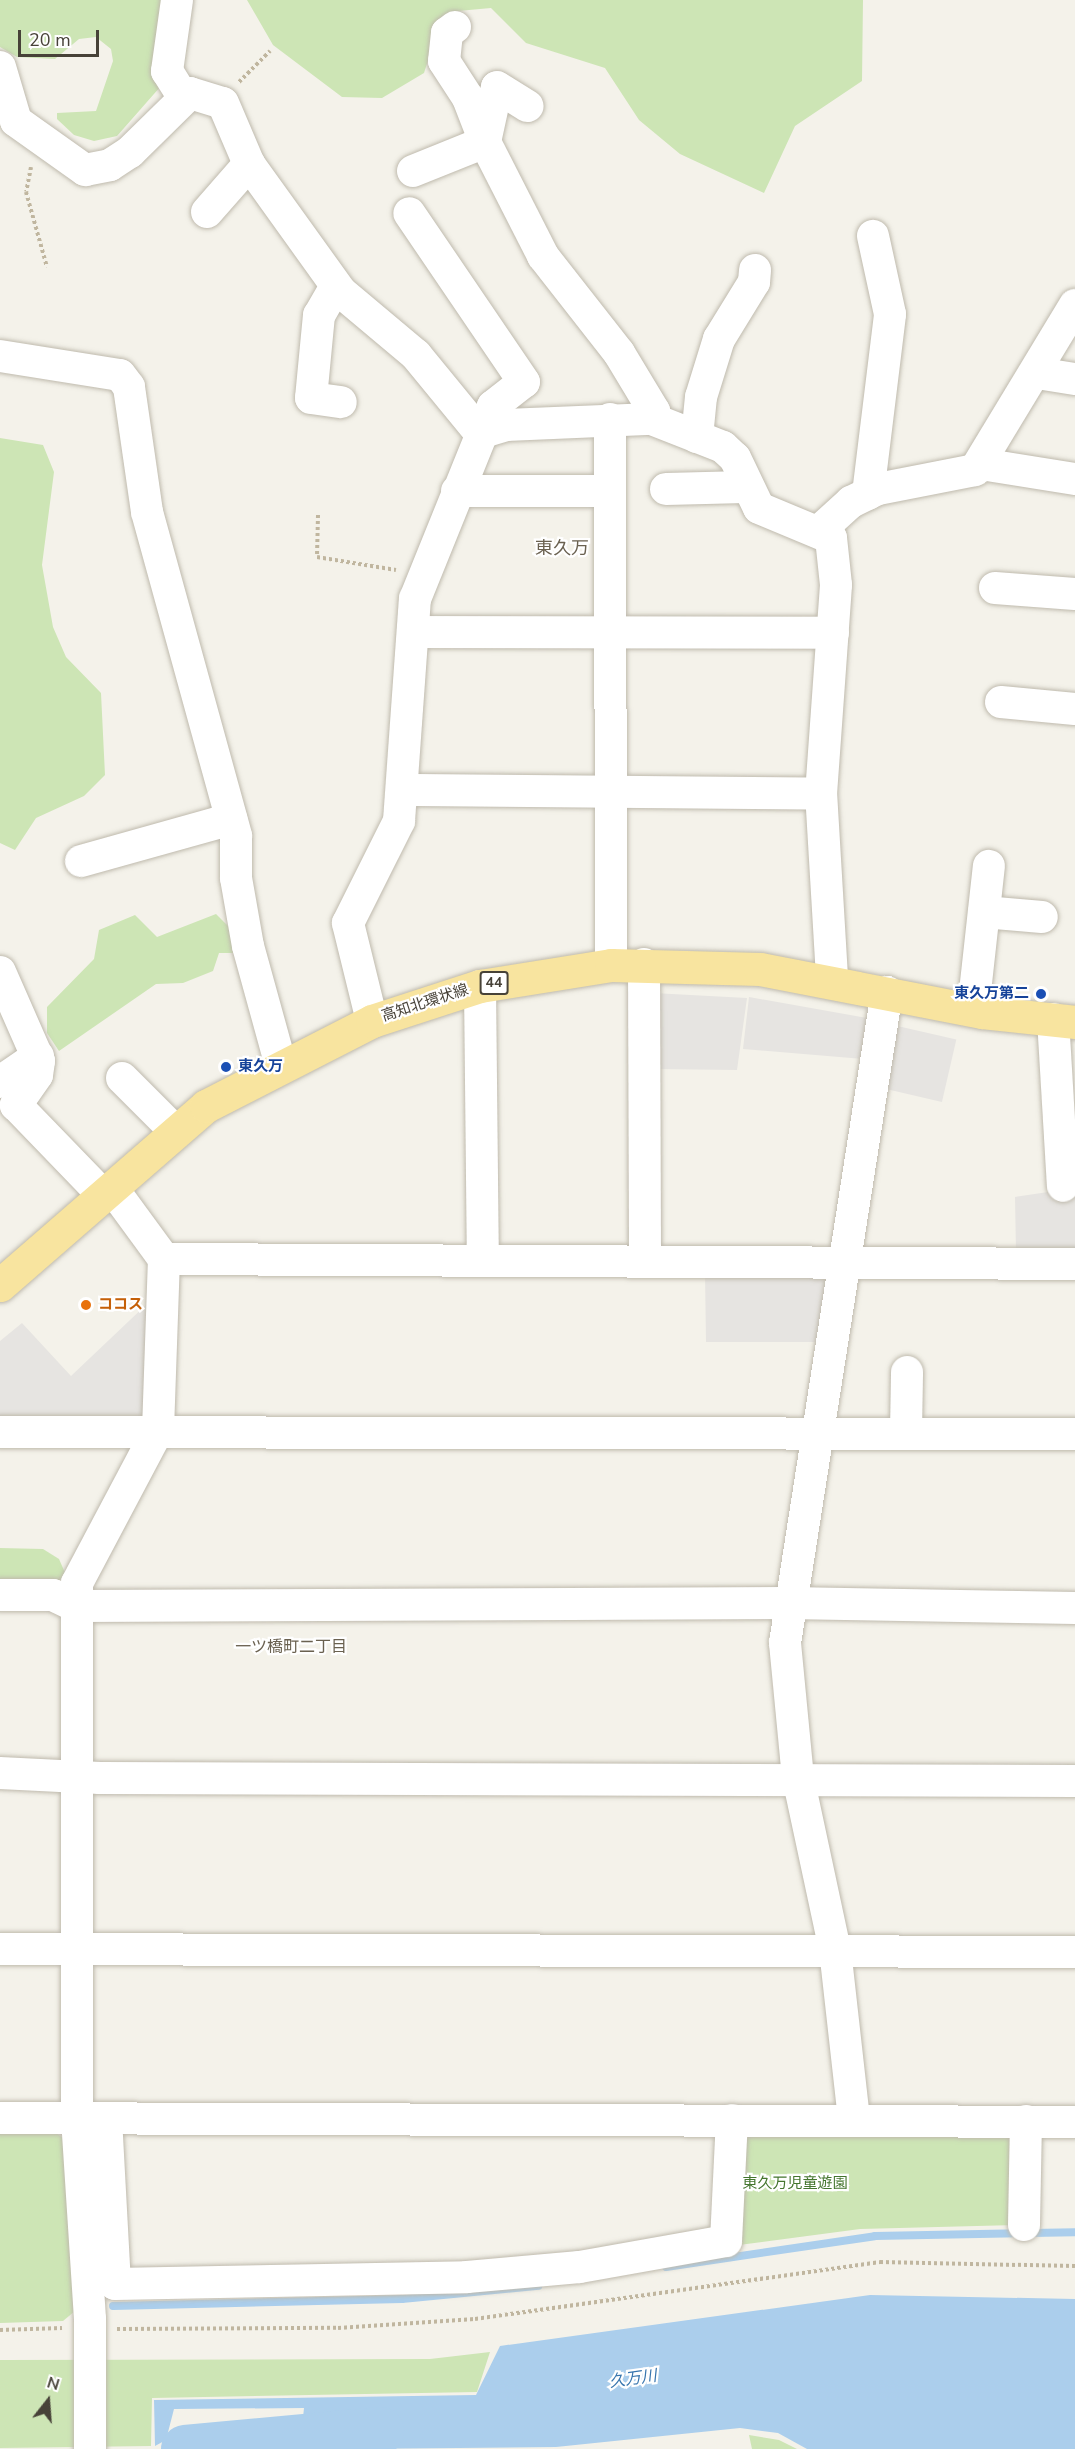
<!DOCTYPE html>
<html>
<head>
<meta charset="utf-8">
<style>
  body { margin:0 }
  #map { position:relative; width:1075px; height:2449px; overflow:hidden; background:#f4f2ea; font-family:"Nunito Sans","Noto Sans JP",sans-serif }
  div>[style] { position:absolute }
  .green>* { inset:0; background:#cde5b5 }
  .parking>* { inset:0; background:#e6e4e1; transform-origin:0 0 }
  .water>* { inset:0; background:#abceec }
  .stream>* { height:8px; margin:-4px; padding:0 4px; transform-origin:4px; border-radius:4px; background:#abceec }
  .river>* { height:48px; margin:-24px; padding:0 24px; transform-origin:24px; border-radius:24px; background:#abceec }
  .path>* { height:4px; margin-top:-2px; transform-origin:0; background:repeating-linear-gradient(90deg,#c0b69f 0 3px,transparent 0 6px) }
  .roads { filter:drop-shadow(0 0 2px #bfbaad) drop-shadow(0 0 2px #bfbaad) }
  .minor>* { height:32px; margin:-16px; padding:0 16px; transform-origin:16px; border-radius:16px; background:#fff }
  .major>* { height:33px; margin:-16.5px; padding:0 16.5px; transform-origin:16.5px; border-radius:16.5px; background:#f8e49f }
  .dots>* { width:16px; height:16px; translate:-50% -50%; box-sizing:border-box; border:3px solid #fff; border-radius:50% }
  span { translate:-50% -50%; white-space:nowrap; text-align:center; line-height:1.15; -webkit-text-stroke:4.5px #fff; paint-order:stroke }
  .shield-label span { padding:2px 4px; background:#fff; border:2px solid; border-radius:4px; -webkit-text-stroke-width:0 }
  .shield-label { font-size:14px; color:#474238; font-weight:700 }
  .transit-label { font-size:15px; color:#164399; font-weight:700 }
  .right { translate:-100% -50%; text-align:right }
  .left { translate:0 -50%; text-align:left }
  .street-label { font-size:15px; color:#474238 }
  .food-label { font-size:15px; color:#c56008; font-weight:700 }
  .park-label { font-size:15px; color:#45762f }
  .neighbourhood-label { font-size:16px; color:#6a6150 }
  .water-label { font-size:16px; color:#3775ae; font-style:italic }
  .quarter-label { font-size:18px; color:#6a6150 }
  .north { position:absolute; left:18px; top:2371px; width:60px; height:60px; -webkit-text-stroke:4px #fff; paint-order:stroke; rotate:17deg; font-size:16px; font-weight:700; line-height:24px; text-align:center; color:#474238 }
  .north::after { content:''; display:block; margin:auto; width:21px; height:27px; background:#474238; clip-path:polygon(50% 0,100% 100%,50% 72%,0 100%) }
  .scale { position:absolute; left:18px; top:30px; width:81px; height:27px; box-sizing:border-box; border:3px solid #474238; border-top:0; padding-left:8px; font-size:18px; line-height:21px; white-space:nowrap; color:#474238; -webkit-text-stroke:4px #fff; paint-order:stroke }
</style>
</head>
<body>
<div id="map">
  <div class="green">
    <i style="clip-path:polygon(0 0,171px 0,161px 86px,117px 136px,94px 141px,74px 135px,57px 119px,57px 113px,96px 111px,113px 61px,111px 49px,96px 37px,79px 39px,55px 59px,17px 57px,0 47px)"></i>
    <i style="clip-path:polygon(247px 0,863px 0,862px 81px,795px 126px,764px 193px,680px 154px,639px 120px,605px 68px,526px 43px,491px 8px,458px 11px,440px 23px,424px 73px,382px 98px,342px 97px,273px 45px)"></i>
    <i style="clip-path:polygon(0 438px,43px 445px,54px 472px,42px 565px,53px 627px,66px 657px,101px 693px,105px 775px,84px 796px,36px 818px,15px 850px,0 843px)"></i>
    <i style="clip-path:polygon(216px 914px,233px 931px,237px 953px,219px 953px,213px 971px,183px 983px,156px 984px,59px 1051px,47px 1033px,47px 1007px,94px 959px,99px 930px,135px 915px,157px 937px)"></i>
    <i style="clip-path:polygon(0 1548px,43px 1549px,59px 1559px,66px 1575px,61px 1585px,0 1587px)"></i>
    <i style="clip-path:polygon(0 2131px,54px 2131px,64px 2139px,75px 2311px,63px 2321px,0 2323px)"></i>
    <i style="clip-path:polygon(750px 2132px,1008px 2134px,1017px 2144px,1016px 2225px,860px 2229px,739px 2245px,742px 2139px)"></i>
    <i style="clip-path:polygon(490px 2352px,477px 2392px,152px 2398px,151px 2446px,0 2448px,0 2360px,430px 2359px)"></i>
    <i style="clip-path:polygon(749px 2435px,779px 2440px,797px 2449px,752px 2449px)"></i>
  </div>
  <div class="parking">
    <i style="clip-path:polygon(653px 993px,747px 998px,737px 1070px,654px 1069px)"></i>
    <i style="clip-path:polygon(749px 997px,867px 1018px,863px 1059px,743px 1049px)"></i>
    <i style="left:893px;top:1025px;width:65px;height:64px;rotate:13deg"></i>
    <i style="clip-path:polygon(1075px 1188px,1075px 1254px,1016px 1253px,1015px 1197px)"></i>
    <i style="clip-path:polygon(705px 1273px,822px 1274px,827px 1283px,816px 1342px,706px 1342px)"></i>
    <i style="clip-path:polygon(149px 1302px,149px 1411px,139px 1419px,0 1419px,0 1341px,22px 1323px,71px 1376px)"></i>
  </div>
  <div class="water">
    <i style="clip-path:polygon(870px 2295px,1075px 2299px,1075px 2449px,807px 2449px,778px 2433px,740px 2428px,556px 2447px,354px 2449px,358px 2443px,324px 2440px,302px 2427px,304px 2408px,174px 2409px,166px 2440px,155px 2446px,154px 2400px,476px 2395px,500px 2346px)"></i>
  </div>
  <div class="stream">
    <i style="left:666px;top:2267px;width:211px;rotate:-8.4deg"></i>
    <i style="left:875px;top:2236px;width:200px;rotate:-1.1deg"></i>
    <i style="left:113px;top:2306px;width:289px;rotate:-1.4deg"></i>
    <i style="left:402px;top:2299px;width:137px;rotate:-5.5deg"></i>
  </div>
  <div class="river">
    <i style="left:185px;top:2449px;width:196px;rotate:-5.3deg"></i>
  </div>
  <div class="path">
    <i style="left:239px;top:82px;width:44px;rotate:-45deg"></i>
    <i style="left:31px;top:167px;width:25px;rotate:101deg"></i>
    <i style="left:26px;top:192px;width:78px;rotate:74.4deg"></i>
    <i style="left:318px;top:515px;width:42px;rotate:91.4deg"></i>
    <i style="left:317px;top:557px;width:80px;rotate:9.3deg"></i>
    <i style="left:117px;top:2329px;width:221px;rotate:-0.3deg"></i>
    <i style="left:338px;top:2328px;width:137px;rotate:-3.8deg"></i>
    <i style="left:475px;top:2319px;width:409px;rotate:-8deg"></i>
    <i style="left:880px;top:2262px;width:195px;rotate:1.2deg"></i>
    <i style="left:0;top:2330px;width:62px;rotate:-1.8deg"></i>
  </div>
  <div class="roads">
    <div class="minor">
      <i style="left:177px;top:0;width:72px;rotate:98deg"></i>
      <i style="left:167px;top:71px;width:32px;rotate:58deg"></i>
      <i style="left:455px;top:27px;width:10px;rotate:143deg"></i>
      <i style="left:447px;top:33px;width:28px;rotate:96deg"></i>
      <i style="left:444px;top:61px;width:44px;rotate:57deg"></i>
      <i style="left:468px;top:98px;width:47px;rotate:68.9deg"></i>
      <i style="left:0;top:67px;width:56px;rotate:73.5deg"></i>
      <i style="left:16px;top:121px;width:85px;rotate:35.4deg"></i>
      <i style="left:85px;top:170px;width:25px;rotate:-11deg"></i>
      <i style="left:110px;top:165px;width:24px;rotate:-33deg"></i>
      <i style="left:130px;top:152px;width:84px;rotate:-44.5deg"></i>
      <i style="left:190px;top:93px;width:34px;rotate:17deg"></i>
      <i style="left:223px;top:103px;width:66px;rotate:66.9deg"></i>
      <i style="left:249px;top:164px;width:158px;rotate:54.3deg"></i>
      <i style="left:341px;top:292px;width:98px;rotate:40deg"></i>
      <i style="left:416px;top:355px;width:101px;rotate:50.6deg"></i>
      <i style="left:485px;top:142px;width:56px;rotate:-77.7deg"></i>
      <i style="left:497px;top:87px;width:36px;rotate:32deg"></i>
      <i style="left:413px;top:171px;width:78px;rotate:-21.9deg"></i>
      <i style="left:485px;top:142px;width:128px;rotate:63deg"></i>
      <i style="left:543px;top:256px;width:123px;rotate:51.9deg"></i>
      <i style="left:619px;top:353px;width:68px;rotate:58.9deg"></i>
      <i style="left:654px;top:411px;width:8px;rotate:104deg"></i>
      <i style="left:207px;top:212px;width:64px;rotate:-48.8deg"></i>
      <i style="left:336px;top:286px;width:34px;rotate:120deg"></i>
      <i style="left:319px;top:315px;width:83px;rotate:95.5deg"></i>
      <i style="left:311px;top:398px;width:30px;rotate:8deg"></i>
      <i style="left:0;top:356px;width:121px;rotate:9deg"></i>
      <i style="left:120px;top:375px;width:15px;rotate:53deg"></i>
      <i style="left:129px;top:387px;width:126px;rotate:81.8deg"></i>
      <i style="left:147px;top:512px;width:336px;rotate:74.6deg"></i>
      <i style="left:236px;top:836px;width:42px;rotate:90deg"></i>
      <i style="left:236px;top:878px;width:69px;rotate:80deg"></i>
      <i style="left:248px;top:946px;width:124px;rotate:74.6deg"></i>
      <i style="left:1037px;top:373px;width:38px;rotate:9deg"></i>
      <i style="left:610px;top:419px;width:546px;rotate:89.9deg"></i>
      <i style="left:480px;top:433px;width:27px;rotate:-17deg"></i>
      <i style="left:506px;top:425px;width:146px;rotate:-2.4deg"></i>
      <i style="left:652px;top:419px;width:76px;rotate:21.5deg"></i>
      <i style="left:723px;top:447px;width:16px;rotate:43deg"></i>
      <i style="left:735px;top:458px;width:55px;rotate:64.4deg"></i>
      <i style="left:759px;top:508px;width:78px;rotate:22.6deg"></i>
      <i style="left:831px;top:538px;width:47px;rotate:83.9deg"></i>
      <i style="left:836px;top:585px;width:208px;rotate:94.1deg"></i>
      <i style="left:821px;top:792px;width:187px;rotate:86.6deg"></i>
      <i style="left:697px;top:437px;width:40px;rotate:-84.3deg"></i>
      <i style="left:701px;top:397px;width:61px;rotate:-72.8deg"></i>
      <i style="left:719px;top:339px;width:67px;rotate:-58.4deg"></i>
      <i style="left:754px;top:282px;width:12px;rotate:-85deg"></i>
      <i style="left:981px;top:464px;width:95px;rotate:9.1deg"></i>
      <i style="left:666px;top:489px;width:79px;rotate:-1.5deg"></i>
      <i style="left:457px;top:491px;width:152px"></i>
      <i style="left:868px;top:494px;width:181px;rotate:-83deg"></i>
      <i style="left:890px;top:314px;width:80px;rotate:-102.3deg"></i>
      <i style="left:818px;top:532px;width:45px;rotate:-42.3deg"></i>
      <i style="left:851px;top:502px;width:30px;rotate:-26deg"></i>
      <i style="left:878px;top:489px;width:99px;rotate:-11.1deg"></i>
      <i style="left:975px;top:470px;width:193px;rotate:-58.8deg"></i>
      <i style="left:995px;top:588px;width:80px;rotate:4.3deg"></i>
      <i style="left:413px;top:632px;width:420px;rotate:0.1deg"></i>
      <i style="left:1001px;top:702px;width:74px;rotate:5.4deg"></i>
      <i style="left:403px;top:790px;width:418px;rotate:0.5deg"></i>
      <i style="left:81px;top:861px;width:156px;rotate:-15.6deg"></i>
      <i style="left:984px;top:912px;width:58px;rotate:4.9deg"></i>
      <i style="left:644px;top:964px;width:297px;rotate:89.8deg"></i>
      <i style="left:0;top:972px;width:97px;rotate:66.3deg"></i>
      <i style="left:39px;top:1061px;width:14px;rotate:98deg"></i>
      <i style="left:37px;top:1075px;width:37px;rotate:125deg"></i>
      <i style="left:16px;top:1105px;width:125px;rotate:46deg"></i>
      <i style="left:480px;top:986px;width:274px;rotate:89.4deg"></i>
      <i style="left:973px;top:1010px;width:145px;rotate:-83.7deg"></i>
      <i style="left:1053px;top:1019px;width:167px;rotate:86.6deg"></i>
      <i style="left:372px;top:1021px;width:101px;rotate:-103.8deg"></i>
      <i style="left:348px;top:923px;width:114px;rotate:-63.4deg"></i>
      <i style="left:399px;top:821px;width:223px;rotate:-85.9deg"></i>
      <i style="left:415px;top:599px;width:208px;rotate:-68deg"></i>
      <i style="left:493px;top:406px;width:39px;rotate:-38deg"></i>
      <i style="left:524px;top:382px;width:204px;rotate:-124.2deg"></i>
      <i style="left:122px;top:1078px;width:76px;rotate:45deg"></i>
      <i style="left:0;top:1082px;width:46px;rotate:-34.4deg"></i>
      <i style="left:164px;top:1259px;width:911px;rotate:0.31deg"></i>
      <i style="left:0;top:1432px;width:1075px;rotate:0.11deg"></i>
      <i style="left:906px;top:1432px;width:60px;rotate:-89deg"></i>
      <i style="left:0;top:1595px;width:53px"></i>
      <i style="left:53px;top:1595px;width:25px;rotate:26deg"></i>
      <i style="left:76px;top:1606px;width:712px;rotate:-0.24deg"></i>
      <i style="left:788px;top:1603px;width:287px;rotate:1deg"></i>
      <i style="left:0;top:1773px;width:100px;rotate:2.9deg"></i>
      <i style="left:100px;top:1778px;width:975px;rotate:0.18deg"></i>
      <i style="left:0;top:1949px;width:1075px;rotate:0.16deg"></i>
      <i style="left:0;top:2118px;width:1075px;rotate:0.21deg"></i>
      <i style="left:106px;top:2118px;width:166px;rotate:86.9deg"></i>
      <i style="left:115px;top:2284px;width:352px;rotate:-1.1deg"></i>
      <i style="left:467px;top:2277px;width:113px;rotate:-5.1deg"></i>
      <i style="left:580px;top:2267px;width:148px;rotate:-10.1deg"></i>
      <i style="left:726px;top:2241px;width:121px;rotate:-87.2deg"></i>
      <i style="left:854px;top:2119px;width:170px;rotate:-96.4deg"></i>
      <i style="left:835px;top:1950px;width:176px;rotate:-102.1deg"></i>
      <i style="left:798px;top:1778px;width:136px;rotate:-95.5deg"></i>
      <i style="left:785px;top:1643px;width:659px;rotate:-81.1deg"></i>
      <i style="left:1024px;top:2225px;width:104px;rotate:-88.9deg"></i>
      <i style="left:90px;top:2449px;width:130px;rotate:-90deg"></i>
      <i style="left:90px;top:2319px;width:201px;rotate:-93.7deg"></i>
      <i style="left:77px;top:2118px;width:535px;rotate:-90deg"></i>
      <i style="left:77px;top:1583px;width:173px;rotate:-62.1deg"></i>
      <i style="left:158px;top:1430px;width:171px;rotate:-88deg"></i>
      <i style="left:164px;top:1259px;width:88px;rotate:-126.2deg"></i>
    </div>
    <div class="major">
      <i style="left:0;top:1285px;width:273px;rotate:-41deg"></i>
      <i style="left:206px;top:1106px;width:186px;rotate:-27.1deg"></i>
      <i style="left:372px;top:1021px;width:114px;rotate:-18deg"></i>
      <i style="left:480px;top:986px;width:133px;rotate:-9.1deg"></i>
      <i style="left:611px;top:965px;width:149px;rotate:1.5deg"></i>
      <i style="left:760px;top:969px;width:226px;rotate:11deg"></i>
      <i style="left:982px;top:1012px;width:94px;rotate:6.1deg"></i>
    </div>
  </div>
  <div class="dots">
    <i style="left:1041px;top:994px;background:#1a4fb4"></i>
    <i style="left:226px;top:1067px;background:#1a4fb4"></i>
    <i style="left:86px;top:1305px;background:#e8710a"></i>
  </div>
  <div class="shield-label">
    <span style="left:494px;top:983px">44</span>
  </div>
  <div class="transit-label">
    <span class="right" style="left:1029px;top:994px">東久万第二</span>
    <span class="left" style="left:238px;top:1067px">東久万</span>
  </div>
  <div class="street-label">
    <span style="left:425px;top:1003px;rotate:-18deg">高知北環状線</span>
  </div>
  <div class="food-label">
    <span class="left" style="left:98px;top:1305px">ココス</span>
  </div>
  <div class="park-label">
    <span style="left:795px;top:2184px">東久万児童遊園</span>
  </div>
  <div class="neighbourhood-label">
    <span style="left:291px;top:1647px">一ツ橋町二丁目</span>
  </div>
  <div class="water-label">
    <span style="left:633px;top:2379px;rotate:-8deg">久万川</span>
  </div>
  <div class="quarter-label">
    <span style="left:562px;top:548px">東久万</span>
  </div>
  <div class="north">N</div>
  <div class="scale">20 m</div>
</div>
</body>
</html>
